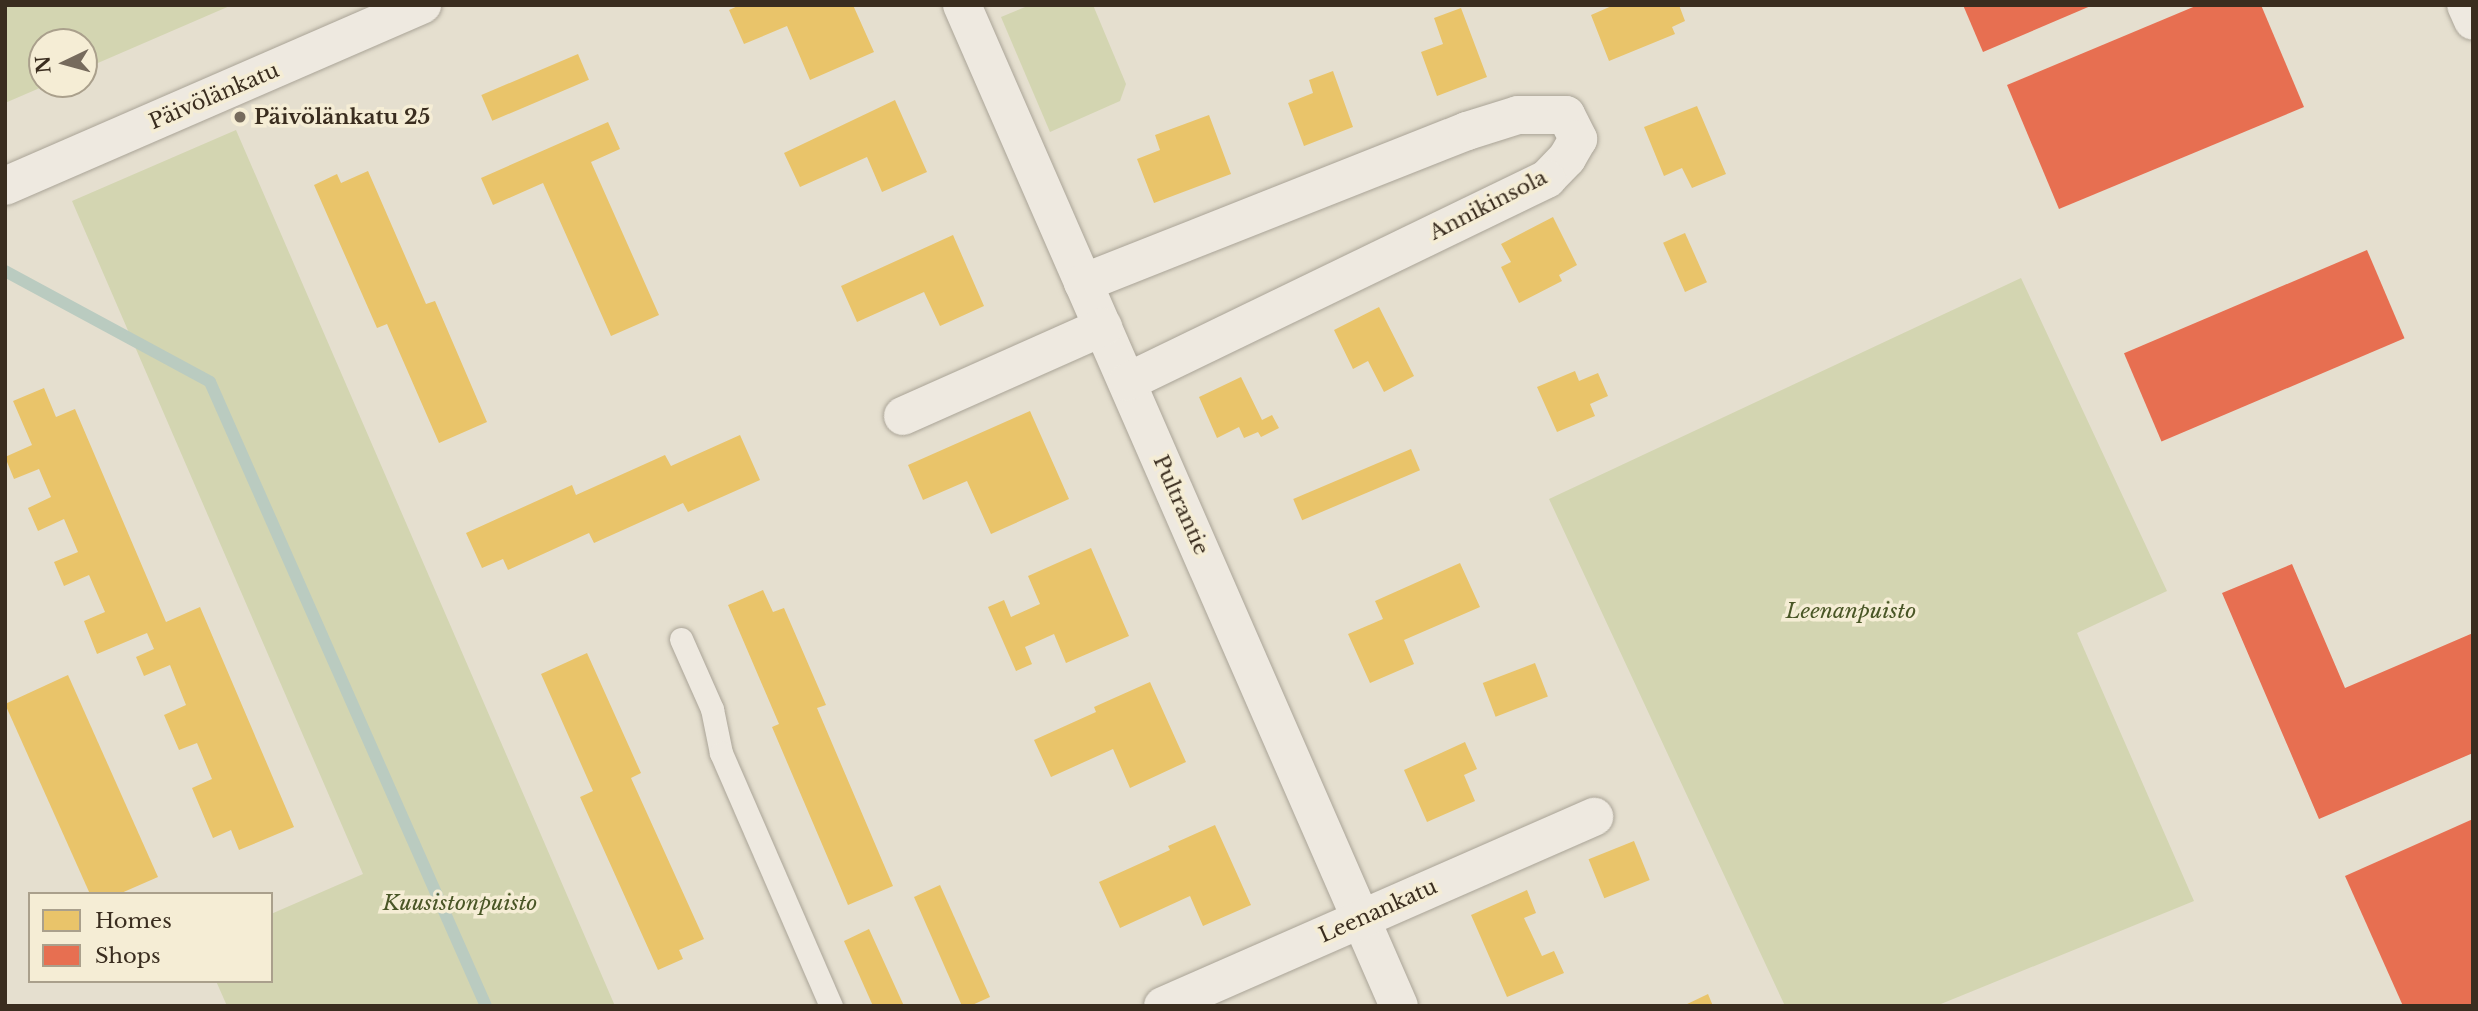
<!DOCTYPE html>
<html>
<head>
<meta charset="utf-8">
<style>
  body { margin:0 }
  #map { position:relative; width:2478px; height:1011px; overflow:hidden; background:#e5dfcf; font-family:"Libre Baskerville",serif }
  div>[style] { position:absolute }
  .green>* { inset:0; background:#d3d5b1 }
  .homes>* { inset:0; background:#e9c46a; transform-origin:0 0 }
  .shops>* { inset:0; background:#e76f51; transform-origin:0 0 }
  .stream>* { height:12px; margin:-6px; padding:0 6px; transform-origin:6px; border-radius:6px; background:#bacbc0 }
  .roads { filter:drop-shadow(0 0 2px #aaa497) drop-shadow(0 0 2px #aaa497) }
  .lane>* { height:23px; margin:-11.5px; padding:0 11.5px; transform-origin:11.5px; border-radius:11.5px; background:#eee9e0 }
  .street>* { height:38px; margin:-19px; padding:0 19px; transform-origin:19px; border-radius:19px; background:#eee9e0 }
  .secondary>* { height:38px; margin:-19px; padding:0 19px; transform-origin:19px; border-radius:19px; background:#eee9e0 }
  .dots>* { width:19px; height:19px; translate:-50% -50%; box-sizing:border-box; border:4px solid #f5edd5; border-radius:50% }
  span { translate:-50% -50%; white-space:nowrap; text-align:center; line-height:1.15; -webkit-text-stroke:7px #f5edd5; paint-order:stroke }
  .street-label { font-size:21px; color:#3a2d1f }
  .poi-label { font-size:21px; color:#3a2d1f; font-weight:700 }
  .left { translate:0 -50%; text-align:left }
  .park-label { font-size:21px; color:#495626; font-style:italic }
  .frame { position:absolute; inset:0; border:7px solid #3a2d1f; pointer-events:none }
  .legend { position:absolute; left:28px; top:892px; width:245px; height:91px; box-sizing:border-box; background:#f5edd5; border:2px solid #aaa08c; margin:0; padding:9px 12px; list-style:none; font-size:21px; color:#3a2d1f }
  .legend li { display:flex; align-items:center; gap:14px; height:35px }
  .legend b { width:35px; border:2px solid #aaa08c }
  .north { position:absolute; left:28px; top:28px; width:70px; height:70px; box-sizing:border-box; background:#f5edd5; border:2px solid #aaa08c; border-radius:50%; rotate:265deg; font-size:19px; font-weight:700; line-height:28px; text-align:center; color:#3a2d1f }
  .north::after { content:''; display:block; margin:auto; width:24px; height:32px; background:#766b5d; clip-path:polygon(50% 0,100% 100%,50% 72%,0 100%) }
</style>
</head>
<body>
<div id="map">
  <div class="green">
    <i style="clip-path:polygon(5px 5px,232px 5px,84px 69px,84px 42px,42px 42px,42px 84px,49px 84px,5px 103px)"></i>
    <i style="clip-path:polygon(1030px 5px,1093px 5px,1126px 84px,1120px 101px,1050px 132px,1001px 17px)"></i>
    <i style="clip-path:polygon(236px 130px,615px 1006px,227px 1006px,216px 981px,271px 981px,271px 914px,363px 874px,72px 201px)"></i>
    <i style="clip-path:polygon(2021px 278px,2167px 591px,2077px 633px,2194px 901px,1936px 1006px,1785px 1006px,1549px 499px)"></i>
  </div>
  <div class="homes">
    <i style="clip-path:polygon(740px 5px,853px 5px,874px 52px,810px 80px,787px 26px,744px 44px,729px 10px)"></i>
    <i style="clip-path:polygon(1614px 5px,1679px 5px,1685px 21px,1672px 27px,1675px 34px,1609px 61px,1591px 15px)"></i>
    <i style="clip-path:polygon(1461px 8px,1487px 77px,1437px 96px,1421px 52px,1443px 44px,1434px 18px)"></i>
    <i style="left:578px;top:54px;width:28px;height:105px;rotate:67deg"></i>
    <i style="clip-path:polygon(1333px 71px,1353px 127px,1304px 146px,1288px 103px,1313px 93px,1309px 80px)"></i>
    <i style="clip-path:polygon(895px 100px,927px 172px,882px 192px,867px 157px,800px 187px,784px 153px)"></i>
    <i style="clip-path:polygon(1697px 106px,1726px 174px,1692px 188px,1682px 168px,1664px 176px,1644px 127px)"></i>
    <i style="clip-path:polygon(1209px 115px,1231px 174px,1154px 203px,1137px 159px,1160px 150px,1155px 135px)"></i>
    <i style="clip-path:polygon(608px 122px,620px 149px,591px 162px,659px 315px,611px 336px,543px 183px,493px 205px,481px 178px)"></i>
    <i style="clip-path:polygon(368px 171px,426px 304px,435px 301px,487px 422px,439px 443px,387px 324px,377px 328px,314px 185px,337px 174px,341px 183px)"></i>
    <i style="clip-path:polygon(1553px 217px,1577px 265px,1559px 275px,1562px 281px,1519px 303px,1501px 267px,1511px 262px,1501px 244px)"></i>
    <i style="left:1685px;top:233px;width:54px;height:24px;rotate:66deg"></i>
    <i style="clip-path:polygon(953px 235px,984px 306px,940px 326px,924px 292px,857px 322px,841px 286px)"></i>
    <i style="clip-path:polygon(1379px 307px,1414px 376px,1384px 392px,1368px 361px,1353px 369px,1334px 330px)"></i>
    <i style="clip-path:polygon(1575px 371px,1579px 381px,1598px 373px,1608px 396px,1590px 404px,1595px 416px,1557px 432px,1537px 387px)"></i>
    <i style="clip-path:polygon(1241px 377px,1262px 420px,1272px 415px,1279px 428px,1261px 437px,1258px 432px,1244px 438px,1239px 427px,1217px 438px,1199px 397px)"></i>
    <i style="clip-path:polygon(44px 388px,56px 417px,75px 409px,166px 622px,200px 607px,294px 827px,239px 850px,231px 830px,213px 838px,192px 788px,212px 779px,197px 743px,179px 750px,164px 715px,186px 705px,170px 665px,144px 676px,136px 657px,154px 649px,147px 633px,97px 654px,84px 621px,105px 612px,89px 575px,64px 586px,54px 562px,78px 552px,64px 519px,38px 531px,28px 508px,51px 497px,39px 469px,14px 479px,5px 457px,32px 445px,13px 401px)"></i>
    <i style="clip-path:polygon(1030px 411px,1069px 499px,991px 534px,967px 481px,923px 500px,908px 465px)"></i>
    <i style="clip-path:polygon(740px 435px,760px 480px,688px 512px,683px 503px,594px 543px,589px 533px,508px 570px,503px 559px,482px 568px,466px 533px,572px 485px,576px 495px,665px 455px,671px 466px)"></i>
    <i style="left:1411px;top:449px;width:23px;height:128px;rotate:67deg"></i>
    <i style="clip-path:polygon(1091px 548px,1129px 636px,1066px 663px,1054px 634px,1025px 647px,1032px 664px,1016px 671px,988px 607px,1004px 600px,1011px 617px,1040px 604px,1028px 576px)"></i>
    <i style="clip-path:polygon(1460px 563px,1480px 607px,1404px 640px,1414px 664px,1370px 683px,1348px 634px,1383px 619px,1375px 601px)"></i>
    <i style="clip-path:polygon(763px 590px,773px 612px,784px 608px,826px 705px,817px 708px,893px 886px,848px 905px,772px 727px,779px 724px,728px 605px)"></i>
    <i style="clip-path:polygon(587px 653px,641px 773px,631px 778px,704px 939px,679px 950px,683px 959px,658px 970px,580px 797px,593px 791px,541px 674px)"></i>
    <i style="left:1535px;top:663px;width:36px;height:56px;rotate:69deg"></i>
    <i style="clip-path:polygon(68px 675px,158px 877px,119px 894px,90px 894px,5px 704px)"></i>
    <i style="clip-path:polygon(1150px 682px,1186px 762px,1130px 788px,1113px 749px,1051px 777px,1034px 740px,1096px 712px,1094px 707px)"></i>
    <i style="clip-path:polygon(1465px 742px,1477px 769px,1464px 775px,1475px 801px,1427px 822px,1404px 770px)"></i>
    <i style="clip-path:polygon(1215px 825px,1251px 905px,1203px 926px,1190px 896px,1120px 928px,1099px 882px,1170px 850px,1168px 846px)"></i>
    <i style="left:1634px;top:841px;width:42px;height:49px;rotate:68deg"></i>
    <i style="clip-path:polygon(940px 885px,990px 997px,970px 1006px,962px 1006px,914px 897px)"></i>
    <i style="clip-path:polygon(1527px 890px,1536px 913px,1524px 918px,1542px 956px,1554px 951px,1564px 973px,1507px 997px,1471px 915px)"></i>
    <i style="clip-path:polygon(869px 929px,904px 1006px,873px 1006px,844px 941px)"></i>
    <i style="clip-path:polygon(1708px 994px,1713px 1006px,1683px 1006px)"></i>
  </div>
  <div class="shops">
    <i style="clip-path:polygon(1963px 5px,2093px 5px,1983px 52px)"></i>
    <i style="clip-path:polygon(2198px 5px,2261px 5px,2304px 107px,2059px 209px,2007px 85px)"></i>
    <i style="left:2367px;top:250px;width:96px;height:264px;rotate:67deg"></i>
    <i style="clip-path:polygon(2292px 564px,2345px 688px,2473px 633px,2473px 753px,2319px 819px,2222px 593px)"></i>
    <i style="clip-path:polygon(2473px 819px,2473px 1006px,2403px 1006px,2345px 876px)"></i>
  </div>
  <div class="stream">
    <i style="left:5px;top:271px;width:233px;rotate:28.4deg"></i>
    <i style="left:210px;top:382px;width:682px;rotate:66.14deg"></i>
  </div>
  <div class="roads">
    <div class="lane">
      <i style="left:681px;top:639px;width:77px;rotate:66.1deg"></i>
      <i style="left:712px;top:709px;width:45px;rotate:78.4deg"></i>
      <i style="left:721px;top:753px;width:276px;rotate:66.5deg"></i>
    </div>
    <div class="street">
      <i style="left:962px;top:5px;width:1092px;rotate:66.42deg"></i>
      <i style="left:1083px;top:283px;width:413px;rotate:-21.6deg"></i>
      <i style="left:1467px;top:131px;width:53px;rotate:-17.4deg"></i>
      <i style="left:1518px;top:115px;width:48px"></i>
      <i style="left:1566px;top:115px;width:27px;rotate:63deg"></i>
      <i style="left:1578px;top:139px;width:22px;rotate:120deg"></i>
      <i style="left:1567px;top:158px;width:29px;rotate:134deg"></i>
      <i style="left:1547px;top:179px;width:466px;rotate:154.2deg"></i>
      <i style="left:903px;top:416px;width:219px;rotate:-24deg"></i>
      <i style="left:1163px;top:1006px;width:471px;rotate:-23.7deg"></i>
    </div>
    <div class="secondary">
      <i style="left:2466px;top:5px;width:17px;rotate:66deg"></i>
      <i style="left:5px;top:186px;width:455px;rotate:-23.5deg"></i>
    </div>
  </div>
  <div class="dots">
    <i style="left:240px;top:117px;background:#766b5d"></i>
  </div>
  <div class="street-label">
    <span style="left:214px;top:96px;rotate:-23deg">Päivölänkatu</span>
    <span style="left:1488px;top:205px;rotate:-27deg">Annikinsola</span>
    <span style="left:1181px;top:505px;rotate:66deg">Pultrantie</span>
    <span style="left:1378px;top:911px;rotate:-24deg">Leenankatu</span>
  </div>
  <div class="poi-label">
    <span class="left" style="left:254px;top:117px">Päivölänkatu 25</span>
  </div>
  <div class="park-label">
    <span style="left:1851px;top:611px">Leenanpuisto</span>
    <span style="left:460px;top:903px">Kuusistonpuisto</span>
  </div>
  <div class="frame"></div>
  <ul class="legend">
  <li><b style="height:19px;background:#e9c46a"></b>Homes</li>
  <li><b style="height:19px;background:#e76f51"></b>Shops</li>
  </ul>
  <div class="north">N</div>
</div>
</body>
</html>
